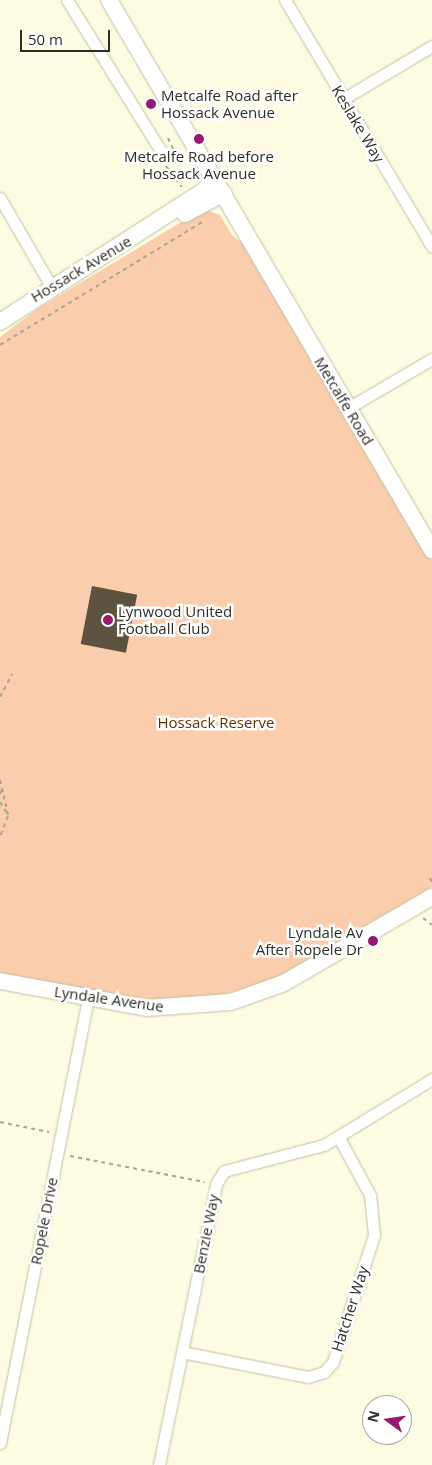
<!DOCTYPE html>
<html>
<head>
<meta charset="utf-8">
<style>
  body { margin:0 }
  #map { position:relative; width:432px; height:1465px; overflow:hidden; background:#fdfce2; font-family:"Open Sans",sans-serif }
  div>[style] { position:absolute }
  .green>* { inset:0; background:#facdad }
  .building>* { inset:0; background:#5d523f; transform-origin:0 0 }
  .path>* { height:2px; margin-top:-1px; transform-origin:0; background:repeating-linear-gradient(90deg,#a7a693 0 4px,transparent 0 8px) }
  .roads { filter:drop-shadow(0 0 1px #c0c0a7) drop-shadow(0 0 1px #c0c0a7) }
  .street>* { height:11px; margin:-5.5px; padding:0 5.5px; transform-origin:5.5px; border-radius:5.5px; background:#fff }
  .secondary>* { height:16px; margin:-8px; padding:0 8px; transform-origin:8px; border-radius:8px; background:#fff }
  .dots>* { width:14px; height:14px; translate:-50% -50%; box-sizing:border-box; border:2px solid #fff; border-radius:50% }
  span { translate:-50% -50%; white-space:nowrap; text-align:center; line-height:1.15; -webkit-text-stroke:5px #fff; paint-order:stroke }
  .poi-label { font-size:15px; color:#2f2e25 }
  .left { translate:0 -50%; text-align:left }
  .right { translate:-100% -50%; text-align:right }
  .street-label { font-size:15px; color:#2f2e25 }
  .park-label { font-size:15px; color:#633301 }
  .north { position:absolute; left:362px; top:1395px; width:50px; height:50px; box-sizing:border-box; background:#fff; border:1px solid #acaba8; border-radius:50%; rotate:284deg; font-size:14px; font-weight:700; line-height:20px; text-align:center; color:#2f2e25 }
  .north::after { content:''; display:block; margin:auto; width:18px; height:22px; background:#97186f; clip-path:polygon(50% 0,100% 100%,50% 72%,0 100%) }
  .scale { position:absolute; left:20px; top:30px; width:90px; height:22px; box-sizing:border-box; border:2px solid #2f2e25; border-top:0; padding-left:6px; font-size:15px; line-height:18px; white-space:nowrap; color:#2f2e25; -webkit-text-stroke:4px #fff; paint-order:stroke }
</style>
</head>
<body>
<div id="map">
  <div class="green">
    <i style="clip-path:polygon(203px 209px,220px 215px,232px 235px,255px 254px,432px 559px,432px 887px,277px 978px,209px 999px,149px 1002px,0 974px,0 337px,37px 309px)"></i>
  </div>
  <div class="building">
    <i style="left:92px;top:586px;width:46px;height:59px;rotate:11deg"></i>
  </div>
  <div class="path">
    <i style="left:168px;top:138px;width:17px;rotate:65deg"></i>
    <i style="left:166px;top:166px;width:26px;rotate:53deg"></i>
    <i style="left:0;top:345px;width:237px;rotate:-31.3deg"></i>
    <i style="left:0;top:697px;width:26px;rotate:-62deg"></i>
    <i style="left:0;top:780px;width:37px;rotate:77deg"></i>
    <i style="left:8px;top:816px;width:22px;rotate:111deg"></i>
    <i style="left:0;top:794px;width:5px;rotate:-68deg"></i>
    <i style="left:0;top:802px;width:13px;rotate:58deg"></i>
    <i style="left:430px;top:878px;width:4px;rotate:63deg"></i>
    <i style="left:423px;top:918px;width:11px;rotate:38deg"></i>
    <i style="left:0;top:1122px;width:50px;rotate:11.5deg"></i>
    <i style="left:70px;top:1156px;width:137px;rotate:10.9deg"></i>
  </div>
  <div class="roads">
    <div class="street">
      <i style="left:67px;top:0;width:181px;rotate:58.1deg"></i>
      <i style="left:285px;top:0;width:287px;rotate:59.2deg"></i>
      <i style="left:343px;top:99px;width:104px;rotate:-30.8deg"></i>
      <i style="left:0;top:198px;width:102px;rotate:59.9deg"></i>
      <i style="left:348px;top:408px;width:97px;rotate:-30.3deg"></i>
      <i style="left:182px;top:1352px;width:128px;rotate:11.2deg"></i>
      <i style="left:308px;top:1377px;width:17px;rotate:-17deg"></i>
      <i style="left:324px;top:1372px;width:13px;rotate:-48deg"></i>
      <i style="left:333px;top:1362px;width:133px;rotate:-72.1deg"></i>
      <i style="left:374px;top:1235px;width:40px;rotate:-95.7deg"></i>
      <i style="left:370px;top:1195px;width:65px;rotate:-118.5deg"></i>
      <i style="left:0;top:1443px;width:453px;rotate:-78.8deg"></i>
      <i style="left:159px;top:1465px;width:287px;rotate:-78.5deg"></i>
      <i style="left:216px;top:1184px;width:15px;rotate:-58deg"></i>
      <i style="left:224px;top:1171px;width:103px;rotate:-14.6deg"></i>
      <i style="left:324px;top:1145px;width:127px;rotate:-31.4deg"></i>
    </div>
    <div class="secondary">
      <i style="left:109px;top:0;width:638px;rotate:59.58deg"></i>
      <i style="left:185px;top:214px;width:44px;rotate:-28.3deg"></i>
      <i style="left:0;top:322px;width:258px;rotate:-32.8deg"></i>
      <i style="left:0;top:981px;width:149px;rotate:10.4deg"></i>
      <i style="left:147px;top:1008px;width:84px;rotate:-4.1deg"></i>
      <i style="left:231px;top:1002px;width:56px;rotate:-19.7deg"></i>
      <i style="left:284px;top:983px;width:171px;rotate:-30.2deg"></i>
    </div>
  </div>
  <div class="dots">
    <i style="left:151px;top:104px;background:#97186f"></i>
    <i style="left:199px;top:139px;background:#97186f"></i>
    <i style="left:108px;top:620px;background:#97186f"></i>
    <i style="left:373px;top:941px;background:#97186f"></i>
  </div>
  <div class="poi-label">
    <span class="left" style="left:161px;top:104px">Metcalfe Road after<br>Hossack Avenue</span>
    <span style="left:199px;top:165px">Metcalfe Road before<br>Hossack Avenue</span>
    <span class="left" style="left:118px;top:620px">Lynwood United<br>Football Club</span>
    <span class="right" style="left:363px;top:941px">Lyndale Av<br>After Ropele Dr</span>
  </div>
  <div class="street-label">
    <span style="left:358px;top:124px;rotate:59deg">Keslake Way</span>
    <span style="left:81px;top:269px;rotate:-31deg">Hossack Avenue</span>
    <span style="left:344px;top:401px;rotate:59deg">Metcalfe Road</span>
    <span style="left:109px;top:999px;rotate:8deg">Lyndale Avenue</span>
    <span style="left:44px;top:1221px;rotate:-79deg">Ropele Drive</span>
    <span style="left:206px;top:1234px;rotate:-79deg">Benzie Way</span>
    <span style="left:350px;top:1309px;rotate:-72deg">Hatcher Way</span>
  </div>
  <div class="park-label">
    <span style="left:216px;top:723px">Hossack Reserve</span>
  </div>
  <div class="north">N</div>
  <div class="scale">50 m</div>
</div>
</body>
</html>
